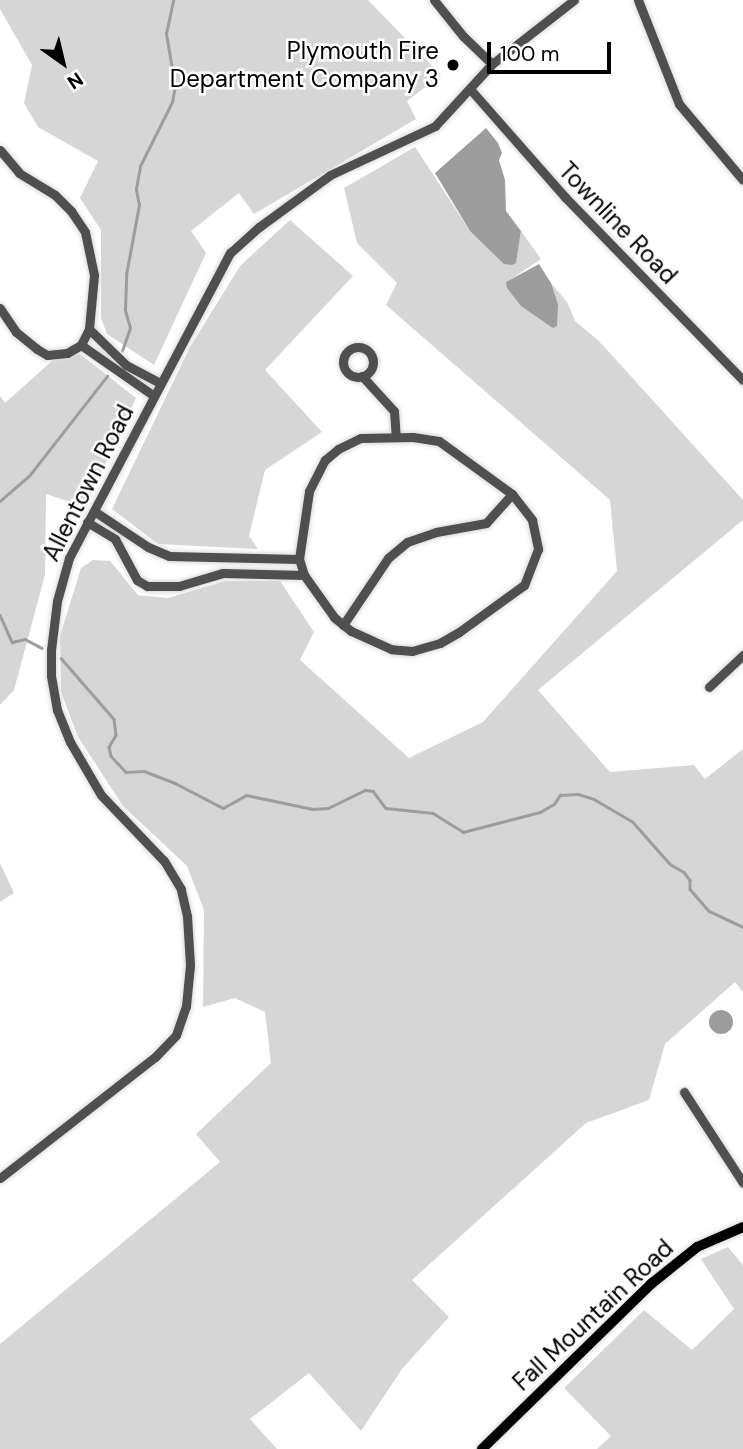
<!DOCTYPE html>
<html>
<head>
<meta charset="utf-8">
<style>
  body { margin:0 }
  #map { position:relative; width:743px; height:1449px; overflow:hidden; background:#fff; font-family:"DM Sans",sans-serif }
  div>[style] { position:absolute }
  .green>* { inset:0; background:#d6d6d6 }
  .water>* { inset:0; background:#9d9d9d }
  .round { border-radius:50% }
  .stream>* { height:2.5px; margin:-1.25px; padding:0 1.25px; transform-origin:1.25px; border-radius:1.25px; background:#9d9d9d }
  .roads { filter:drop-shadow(0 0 2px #dbdbdb) drop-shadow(0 0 2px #dbdbdb) }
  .minor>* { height:9px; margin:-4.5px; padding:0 4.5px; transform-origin:4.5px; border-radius:4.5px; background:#4f4f4f }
  .minor>.ring { margin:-4.5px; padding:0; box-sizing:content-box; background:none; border:9px solid #4f4f4f; border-radius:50% }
  .major>* { height:10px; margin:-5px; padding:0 5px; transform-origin:5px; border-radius:5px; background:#000 }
  .dots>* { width:19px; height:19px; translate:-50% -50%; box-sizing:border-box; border:4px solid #fff; border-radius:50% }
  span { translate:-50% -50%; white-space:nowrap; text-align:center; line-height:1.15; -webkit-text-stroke:5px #fff; paint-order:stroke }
  .poi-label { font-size:24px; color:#000 }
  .right { translate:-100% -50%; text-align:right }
  .street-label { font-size:24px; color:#000 }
  .north { position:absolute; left:28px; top:28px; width:70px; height:70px; -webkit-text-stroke:5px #fff; paint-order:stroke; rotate:146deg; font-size:19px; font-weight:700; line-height:28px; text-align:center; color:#000 }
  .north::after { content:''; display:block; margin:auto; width:24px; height:32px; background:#000; clip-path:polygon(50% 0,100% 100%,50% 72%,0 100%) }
  .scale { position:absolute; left:487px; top:42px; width:124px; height:32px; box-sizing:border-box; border:4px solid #000; border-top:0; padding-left:9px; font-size:21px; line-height:24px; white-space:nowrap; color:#000; -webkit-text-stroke:5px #fff; paint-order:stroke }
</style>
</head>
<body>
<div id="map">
  <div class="green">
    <i style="clip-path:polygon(0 0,368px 0,441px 75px,407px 101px,416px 119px,254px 214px,239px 193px,191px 231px,206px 253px,154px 365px,107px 334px,101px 318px,101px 230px,80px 198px,98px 161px,38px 127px,24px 103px,32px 65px,0 9px)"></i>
    <i style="clip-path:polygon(415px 147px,470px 231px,516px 263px,521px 231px,541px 259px,507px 282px,558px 304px,551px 283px,567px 302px,575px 321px,599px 341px,743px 500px,743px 520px,538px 690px,610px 772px,694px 765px,705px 779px,743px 749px,743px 992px,735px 982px,665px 1044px,649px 1100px,586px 1123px,412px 1280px,449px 1317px,402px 1369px,361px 1431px,309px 1373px,250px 1419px,277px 1449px,0 1449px,0 1344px,220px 1162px,196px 1134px,271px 1063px,265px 1012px,235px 998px,203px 1007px,204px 910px,187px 866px,123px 806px,78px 737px,61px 692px,60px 636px,81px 568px,93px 560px,110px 561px,138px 595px,168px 598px,225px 581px,280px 581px,314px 632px,300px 660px,409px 758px,483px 722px,617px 571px,610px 500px,386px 305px,397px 283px,357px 243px,344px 188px)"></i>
    <i style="clip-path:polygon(290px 220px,353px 276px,265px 370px,322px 432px,265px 470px,249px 536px,258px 549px,158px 544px,112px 509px,190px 347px,240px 266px)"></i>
    <i style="clip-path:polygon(80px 354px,136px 398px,85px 507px,46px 494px,45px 575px,14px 690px,0 705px,0 396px,5px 403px,53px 360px)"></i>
    <i style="clip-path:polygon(0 863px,14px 893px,0 902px)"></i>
    <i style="clip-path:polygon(728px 1247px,743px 1265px,743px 1449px,597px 1449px,611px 1436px,564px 1388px,644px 1310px,692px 1350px,734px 1309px,701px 1259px)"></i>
  </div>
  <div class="water">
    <i style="clip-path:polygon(486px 128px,498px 143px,502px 153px,499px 160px,505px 180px,506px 211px,521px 231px,516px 263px,512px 265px,504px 264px,470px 231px,435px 173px)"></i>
    <i style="clip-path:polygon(539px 264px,551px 283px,558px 304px,557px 326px,553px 328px,521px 306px,507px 288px,506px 282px)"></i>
    <i class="round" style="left:709px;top:1010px;width:24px;height:24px"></i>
  </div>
  <div class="stream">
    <i style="left:122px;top:351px;width:24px;rotate:-71deg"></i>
    <i style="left:130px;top:328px;width:19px;rotate:-106deg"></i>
    <i style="left:125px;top:310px;width:35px;rotate:-88deg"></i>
    <i style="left:126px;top:275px;width:71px;rotate:-79.5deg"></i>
    <i style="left:139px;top:205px;width:16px;rotate:-101deg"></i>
    <i style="left:136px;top:189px;width:23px;rotate:-80deg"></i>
    <i style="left:140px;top:166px;width:72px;rotate:-63.4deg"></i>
    <i style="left:172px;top:102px;width:15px;rotate:-79deg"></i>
    <i style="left:175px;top:87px;width:54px;rotate:-99.6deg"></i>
    <i style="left:166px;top:34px;width:35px;rotate:-78deg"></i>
    <i style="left:0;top:501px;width:38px;rotate:-41deg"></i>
    <i style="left:29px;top:476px;width:127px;rotate:-52deg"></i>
    <i style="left:0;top:615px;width:30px;rotate:66deg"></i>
    <i style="left:12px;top:642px;width:13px;rotate:-13deg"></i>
    <i style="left:25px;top:639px;width:19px;rotate:28deg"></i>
    <i style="left:61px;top:658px;width:81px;rotate:49deg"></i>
    <i style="left:114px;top:719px;width:16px;rotate:83deg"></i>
    <i style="left:116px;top:735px;width:14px;rotate:120deg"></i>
    <i style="left:109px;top:747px;width:9px;rotate:77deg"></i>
    <i style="left:111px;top:756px;width:22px;rotate:47deg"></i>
    <i style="left:126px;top:772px;width:18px;rotate:-3deg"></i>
    <i style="left:144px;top:771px;width:33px;rotate:21deg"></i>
    <i style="left:175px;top:783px;width:54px;rotate:27.5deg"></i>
    <i style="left:223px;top:808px;width:26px;rotate:-29deg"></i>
    <i style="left:246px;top:795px;width:68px;rotate:11.8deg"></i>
    <i style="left:313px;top:809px;width:15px;rotate:-4deg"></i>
    <i style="left:328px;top:808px;width:41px;rotate:-25.9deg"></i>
    <i style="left:365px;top:790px;width:8px;rotate:7deg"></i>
    <i style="left:373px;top:791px;width:21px;rotate:53deg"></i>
    <i style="left:386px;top:808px;width:47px;rotate:6.1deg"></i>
    <i style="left:433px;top:813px;width:36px;rotate:32deg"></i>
    <i style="left:463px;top:832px;width:80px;rotate:-14.6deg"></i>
    <i style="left:540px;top:812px;width:16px;rotate:-30deg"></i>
    <i style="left:554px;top:804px;width:11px;rotate:-56deg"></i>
    <i style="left:560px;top:795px;width:18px;rotate:-3deg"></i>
    <i style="left:578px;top:794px;width:17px;rotate:17deg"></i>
    <i style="left:594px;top:799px;width:45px;rotate:30.5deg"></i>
    <i style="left:633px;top:822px;width:56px;rotate:48.6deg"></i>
    <i style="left:670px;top:864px;width:16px;rotate:30deg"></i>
    <i style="left:684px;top:872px;width:10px;rotate:53deg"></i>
    <i style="left:690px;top:880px;width:9px;rotate:90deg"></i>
    <i style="left:690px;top:889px;width:29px;rotate:49deg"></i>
    <i style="left:709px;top:911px;width:38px;rotate:25deg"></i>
  </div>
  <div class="roads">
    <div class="minor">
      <i style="left:434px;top:0;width:46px;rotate:51.1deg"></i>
      <i style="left:463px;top:36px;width:40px;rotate:44deg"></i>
      <i style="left:638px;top:0;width:112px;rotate:68.5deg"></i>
      <i style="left:679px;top:104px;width:99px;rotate:49.9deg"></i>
      <i style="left:470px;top:89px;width:144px;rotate:48.7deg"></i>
      <i style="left:565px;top:197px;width:255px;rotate:45.8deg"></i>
      <i style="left:0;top:150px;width:30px;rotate:50deg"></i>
      <i style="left:19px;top:173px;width:42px;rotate:31.4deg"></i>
      <i style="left:55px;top:195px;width:23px;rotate:45deg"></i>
      <i style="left:71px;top:211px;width:25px;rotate:56deg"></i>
      <i style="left:85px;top:232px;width:44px;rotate:78.2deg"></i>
      <i style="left:94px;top:275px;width:54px;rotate:95.3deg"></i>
      <i style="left:89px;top:329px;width:18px;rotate:117deg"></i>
      <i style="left:81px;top:345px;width:16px;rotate:150deg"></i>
      <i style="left:67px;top:353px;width:20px;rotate:174deg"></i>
      <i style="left:47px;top:355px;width:12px;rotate:-149deg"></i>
      <i style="left:37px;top:349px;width:27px;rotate:-141deg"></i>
      <i style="left:16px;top:332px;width:29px;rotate:-124deg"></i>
      <i style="left:89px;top:329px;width:52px;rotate:44.2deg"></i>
      <i style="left:126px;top:365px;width:38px;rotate:28deg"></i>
      <i style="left:81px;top:345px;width:89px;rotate:34.9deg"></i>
      <i class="ring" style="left:343px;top:347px;width:21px;height:21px"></i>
      <i style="left:362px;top:376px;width:47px;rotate:47.6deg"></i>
      <i style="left:394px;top:411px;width:26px;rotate:86deg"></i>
      <i style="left:413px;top:437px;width:26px;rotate:9deg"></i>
      <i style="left:439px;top:441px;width:90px;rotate:36deg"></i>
      <i style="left:512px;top:494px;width:33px;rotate:52deg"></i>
      <i style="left:532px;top:520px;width:30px;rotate:78deg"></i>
      <i style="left:538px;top:549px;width:39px;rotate:111deg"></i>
      <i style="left:524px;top:585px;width:80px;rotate:144.1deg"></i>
      <i style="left:459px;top:632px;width:22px;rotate:150deg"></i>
      <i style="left:440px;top:643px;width:29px;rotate:164deg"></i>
      <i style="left:412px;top:651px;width:21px;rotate:-175deg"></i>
      <i style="left:391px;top:649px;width:44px;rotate:-155.8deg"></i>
      <i style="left:351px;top:631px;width:22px;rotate:-141deg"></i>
      <i style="left:334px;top:617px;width:52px;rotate:-125.5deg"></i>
      <i style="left:304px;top:575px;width:17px;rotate:-107deg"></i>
      <i style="left:299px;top:559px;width:69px;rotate:-81.6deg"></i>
      <i style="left:309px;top:491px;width:35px;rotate:-63deg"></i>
      <i style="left:325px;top:460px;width:17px;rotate:-40deg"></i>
      <i style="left:338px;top:449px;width:25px;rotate:-26deg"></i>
      <i style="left:361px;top:438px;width:52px;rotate:-1.1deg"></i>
      <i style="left:94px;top:511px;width:65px;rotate:33.7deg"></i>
      <i style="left:148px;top:547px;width:23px;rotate:23deg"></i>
      <i style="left:169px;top:556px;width:130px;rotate:1.3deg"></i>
      <i style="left:87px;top:522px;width:33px;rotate:31deg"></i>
      <i style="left:115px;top:539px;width:47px;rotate:61.8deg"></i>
      <i style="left:137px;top:580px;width:12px;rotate:31deg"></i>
      <i style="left:147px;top:586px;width:32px"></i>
      <i style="left:179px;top:586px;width:46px;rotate:-16.5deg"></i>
      <i style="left:223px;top:573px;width:81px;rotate:1.4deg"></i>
      <i style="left:343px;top:625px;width:81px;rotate:-56.1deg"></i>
      <i style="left:388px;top:558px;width:25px;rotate:-40deg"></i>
      <i style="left:407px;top:542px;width:31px;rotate:-19deg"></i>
      <i style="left:436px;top:532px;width:51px;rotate:-10.2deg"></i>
      <i style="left:486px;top:523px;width:39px;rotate:-48deg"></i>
      <i style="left:709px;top:687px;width:47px;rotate:-43.3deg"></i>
      <i style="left:684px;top:1092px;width:108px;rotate:57deg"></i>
      <i style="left:0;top:1178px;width:197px;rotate:-38deg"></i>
      <i style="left:155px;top:1057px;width:30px;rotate:-46deg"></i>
      <i style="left:176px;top:1035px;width:31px;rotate:-71deg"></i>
      <i style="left:186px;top:1006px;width:41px;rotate:-84.4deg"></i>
      <i style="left:190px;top:965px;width:49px;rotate:-93.5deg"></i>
      <i style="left:187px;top:916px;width:28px;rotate:-103deg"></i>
      <i style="left:181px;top:889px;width:33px;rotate:-121deg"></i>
      <i style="left:164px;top:861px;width:91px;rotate:-133.7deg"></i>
      <i style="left:101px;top:795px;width:61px;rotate:-120.3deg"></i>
      <i style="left:70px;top:742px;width:35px;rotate:-112deg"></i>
      <i style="left:57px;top:710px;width:35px;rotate:-100deg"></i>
      <i style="left:51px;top:676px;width:26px;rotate:-90deg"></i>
      <i style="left:51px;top:650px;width:49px;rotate:-83deg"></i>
      <i style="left:57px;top:601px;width:45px;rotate:-74.4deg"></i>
      <i style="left:69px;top:558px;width:345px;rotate:-62.2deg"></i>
      <i style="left:230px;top:253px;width:39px;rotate:-42deg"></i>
      <i style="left:259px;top:227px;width:88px;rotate:-36.2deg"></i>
      <i style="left:330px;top:175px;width:116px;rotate:-25deg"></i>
      <i style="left:435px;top:126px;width:84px;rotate:-47.4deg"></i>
      <i style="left:492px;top:64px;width:104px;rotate:-38deg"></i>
    </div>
    <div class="major">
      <i style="left:482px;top:1449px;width:236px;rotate:-44.3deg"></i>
      <i style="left:651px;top:1284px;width:59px;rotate:-38.8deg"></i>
      <i style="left:697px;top:1247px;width:50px;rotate:-23.5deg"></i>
    </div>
  </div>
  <div class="dots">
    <i style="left:453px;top:65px;background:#000"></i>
  </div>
  <div class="poi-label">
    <span class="right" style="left:439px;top:65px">Plymouth Fire<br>Department Company 3</span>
  </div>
  <div class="street-label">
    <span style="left:618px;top:223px;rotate:46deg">Townline Road</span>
    <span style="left:88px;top:483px;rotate:-63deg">Allentown Road</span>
    <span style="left:593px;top:1315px;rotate:-43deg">Fall Mountain Road</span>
  </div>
  <div class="north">N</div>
  <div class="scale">100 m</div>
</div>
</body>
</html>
